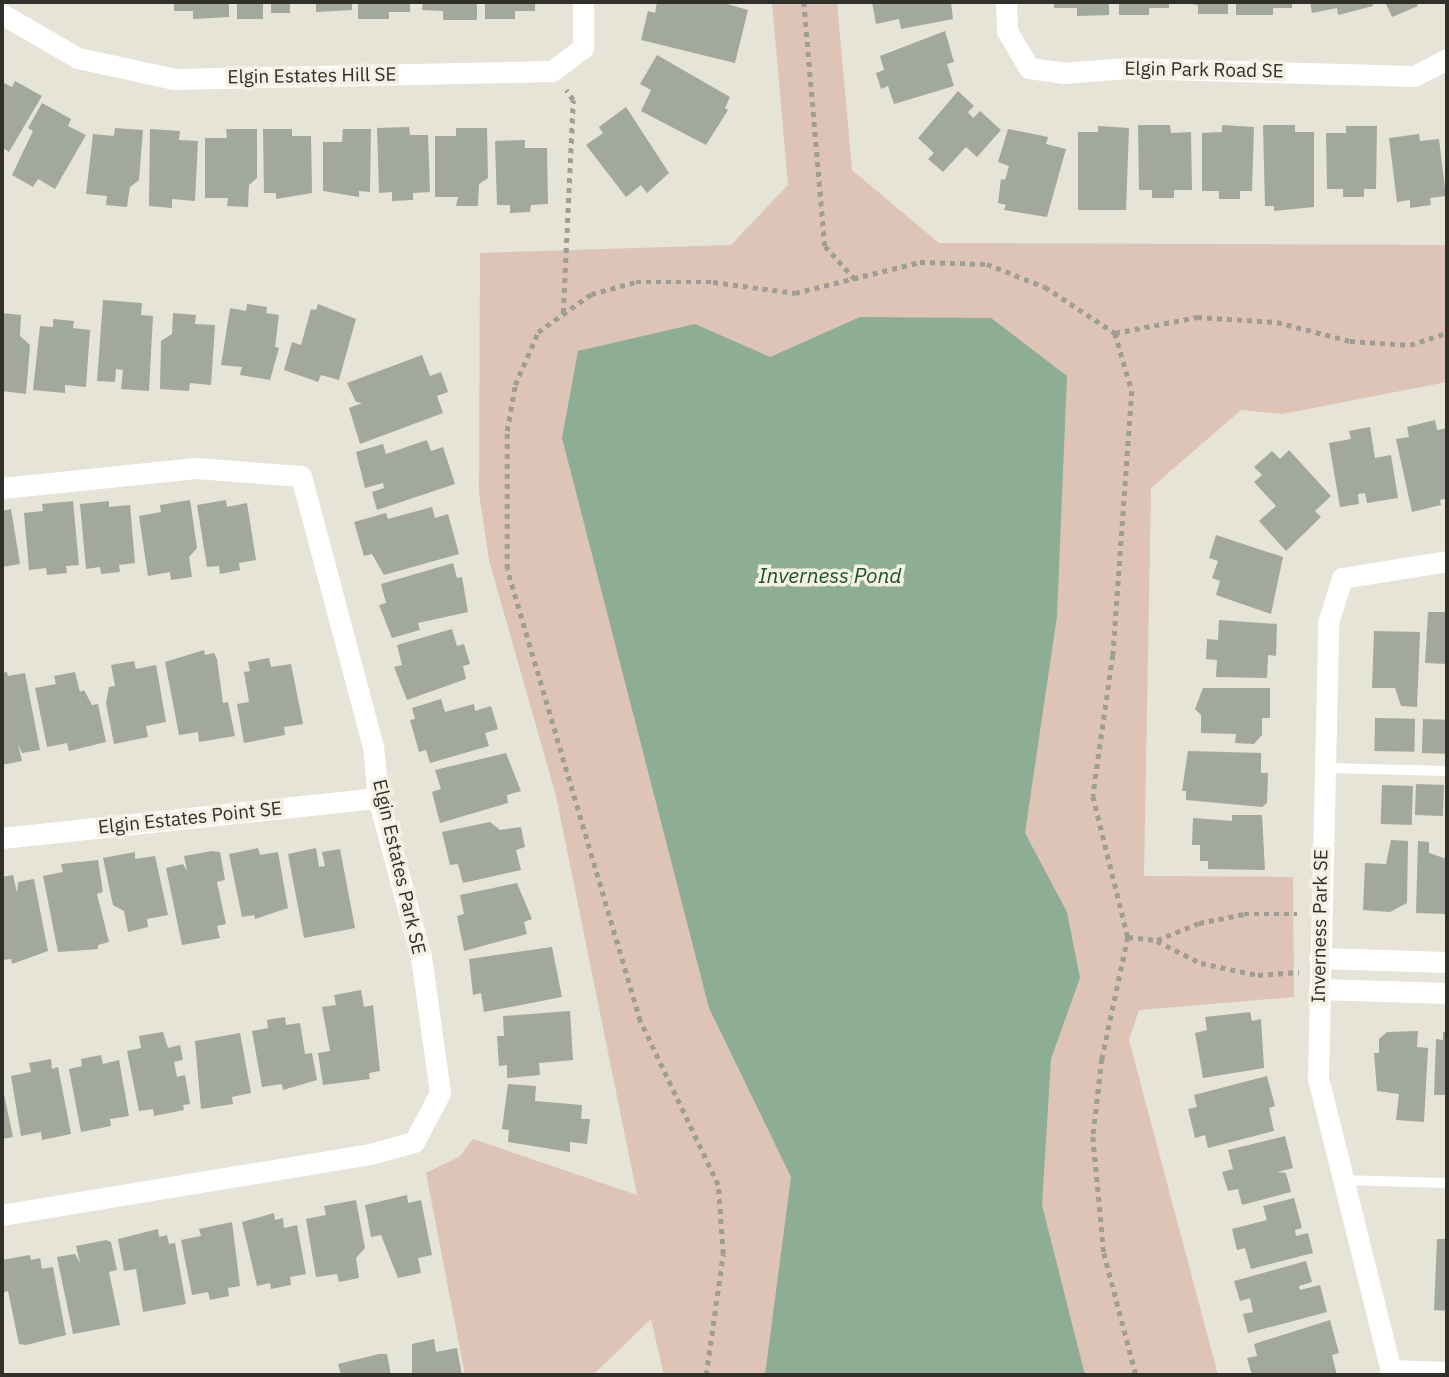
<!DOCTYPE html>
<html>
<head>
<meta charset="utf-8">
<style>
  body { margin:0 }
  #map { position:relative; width:1449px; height:1377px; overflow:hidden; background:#e5e4d6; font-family:"IBM Plex Sans",sans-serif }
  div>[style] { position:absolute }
  .green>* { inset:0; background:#ddc4b6 }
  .water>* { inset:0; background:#8dae95 }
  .building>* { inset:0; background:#a2a89b; transform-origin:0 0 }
  .path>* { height:4.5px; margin-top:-2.25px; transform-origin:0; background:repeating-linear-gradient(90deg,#9f9e94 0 5px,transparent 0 10px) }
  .service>* { height:10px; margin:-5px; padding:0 5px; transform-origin:5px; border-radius:5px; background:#fff }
  .minor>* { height:21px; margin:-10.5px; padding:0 10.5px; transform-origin:10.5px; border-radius:10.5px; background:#fff }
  span { translate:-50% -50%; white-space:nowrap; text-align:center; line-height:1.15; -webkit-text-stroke:7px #f3f1e3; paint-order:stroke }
  .street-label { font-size:19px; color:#302f2a }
  .water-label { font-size:21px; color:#1c512f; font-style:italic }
  .frame { position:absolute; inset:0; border:4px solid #302f2a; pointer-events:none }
</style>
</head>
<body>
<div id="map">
  <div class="green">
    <i style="clip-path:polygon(772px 2px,837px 2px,852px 170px,939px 243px,1447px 245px,1447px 382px,1282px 414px,1241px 410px,1151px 488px,1144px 876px,1293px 877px,1294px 997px,1139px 1010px,1129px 1040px,1218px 1375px,664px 1375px,651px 1319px,593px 1375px,465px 1375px,426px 1173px,459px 1157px,473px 1139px,637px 1195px,556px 796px,489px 560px,479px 493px,480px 253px,731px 245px,788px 185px)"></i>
  </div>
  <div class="water">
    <i style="clip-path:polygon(860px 317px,991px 318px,1067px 376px,1057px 616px,1025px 833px,1067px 912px,1080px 978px,1051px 1059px,1042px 1205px,1085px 1375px,765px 1375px,791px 1177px,709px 1008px,562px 438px,578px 351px,695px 324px,770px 357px)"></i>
  </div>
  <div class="building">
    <i style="clip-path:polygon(174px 2px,229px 2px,229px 17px,193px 19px,193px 11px,174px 11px)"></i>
    <i style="left:237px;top:2px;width:26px;height:17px"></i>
    <i style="left:271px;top:2px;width:19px;height:11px"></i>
    <i style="clip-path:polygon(316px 2px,352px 2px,352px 10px,316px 12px)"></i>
    <i style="clip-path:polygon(358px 2px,410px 2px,410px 12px,389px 12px,389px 19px,358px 19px)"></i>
    <i style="clip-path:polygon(423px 2px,477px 2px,477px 20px,443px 20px,443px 11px,422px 10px)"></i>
    <i style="clip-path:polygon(485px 2px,535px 2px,535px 11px,515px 11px,515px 19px,485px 19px)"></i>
    <i style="clip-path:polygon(657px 2px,721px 2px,748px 10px,735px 63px,641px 40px,648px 11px,655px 13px)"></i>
    <i style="clip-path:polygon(872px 2px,951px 2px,953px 19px,901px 29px,899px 19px,876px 24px)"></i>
    <i style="clip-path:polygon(1054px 2px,1109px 2px,1109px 15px,1077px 16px,1077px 8px,1054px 8px)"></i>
    <i style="clip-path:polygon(1119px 2px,1169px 2px,1169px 8px,1149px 8px,1149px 15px,1119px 15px)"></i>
    <i style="clip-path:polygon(1179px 2px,1228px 2px,1228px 14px,1198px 14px,1198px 5px)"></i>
    <i style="clip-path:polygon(1236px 2px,1292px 2px,1292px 8px,1273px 8px,1273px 15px,1236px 15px)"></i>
    <i style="clip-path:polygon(1310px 2px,1372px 2px,1373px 6px,1338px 15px,1337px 8px,1312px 13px)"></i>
    <i style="clip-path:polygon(1385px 2px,1416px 2px,1418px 6px,1392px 17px)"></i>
    <i style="clip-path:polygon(945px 31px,954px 62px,947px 64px,954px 86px,894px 104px,888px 86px,881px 89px,876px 73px,884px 70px,880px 56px)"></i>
    <i style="clip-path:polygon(657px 55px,730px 97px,725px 108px,728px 110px,706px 145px,641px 111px,651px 90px,640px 84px)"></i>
    <i style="clip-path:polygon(15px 81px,42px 96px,9px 152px,2px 147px,2px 82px,12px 87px)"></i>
    <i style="clip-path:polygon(958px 91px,974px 106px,968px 112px,973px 118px,980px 111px,1001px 130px,977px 157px,966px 147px,943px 172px,928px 159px,934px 153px,918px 138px)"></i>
    <i style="clip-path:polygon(42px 103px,71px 119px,68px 126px,86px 135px,55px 189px,38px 179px,33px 187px,12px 175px,33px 131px,28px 128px)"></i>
    <i style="clip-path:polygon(626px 107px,669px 173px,647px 193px,641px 185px,626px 197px,586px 145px,603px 133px,599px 127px)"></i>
    <i style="clip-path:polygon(1138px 125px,1170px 125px,1171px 133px,1191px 132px,1192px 190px,1174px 190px,1174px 198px,1152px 198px,1152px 190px,1139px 190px)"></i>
    <i style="clip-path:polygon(1222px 125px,1254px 127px,1252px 191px,1240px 191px,1240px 199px,1219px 199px,1219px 191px,1202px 191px,1202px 133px,1222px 132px)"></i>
    <i style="clip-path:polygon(1263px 125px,1295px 125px,1295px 132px,1314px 132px,1314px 207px,1274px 211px,1274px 206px,1265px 206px)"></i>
    <i style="clip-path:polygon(1098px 126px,1129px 128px,1126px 210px,1078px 210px,1078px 132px,1098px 132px)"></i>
    <i style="clip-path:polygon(1346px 126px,1377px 126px,1376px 189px,1364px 189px,1364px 197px,1343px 197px,1343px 189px,1327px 189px,1326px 133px,1346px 133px)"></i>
    <i style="clip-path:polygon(409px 127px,410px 135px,428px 135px,430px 192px,413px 193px,413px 200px,392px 201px,392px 192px,379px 193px,377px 128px)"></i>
    <i style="clip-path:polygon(115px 128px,143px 130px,139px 180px,130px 187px,127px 207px,106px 205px,107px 196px,86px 194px,93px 134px,114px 136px)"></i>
    <i style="clip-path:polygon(456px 128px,487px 128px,488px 178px,479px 184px,478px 206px,456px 206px,458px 197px,435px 197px,435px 136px,456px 136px)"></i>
    <i style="clip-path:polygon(150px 129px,180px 131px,179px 140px,198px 141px,195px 201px,172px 199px,172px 208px,149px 206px)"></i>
    <i style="clip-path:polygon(226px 129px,257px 129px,257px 178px,249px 185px,248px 207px,227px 206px,228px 198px,205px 198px,205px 138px,227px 138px)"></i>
    <i style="clip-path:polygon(263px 129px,292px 129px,292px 136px,311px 136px,312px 193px,276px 199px,276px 193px,264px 193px)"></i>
    <i style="clip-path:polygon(343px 129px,371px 129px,370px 192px,359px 191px,359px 197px,323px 191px,323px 142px,342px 142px)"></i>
    <i style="clip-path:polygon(1008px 129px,1048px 137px,1046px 144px,1066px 149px,1047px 217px,1004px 210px,1006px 205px,998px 203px,1001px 179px,1005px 180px,1009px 166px,998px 162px)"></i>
    <i style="clip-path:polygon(1419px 134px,1420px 141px,1439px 139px,1446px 196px,1430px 198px,1431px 205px,1410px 208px,1410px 200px,1397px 202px,1389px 138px)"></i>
    <i style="clip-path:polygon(525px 140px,525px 148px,547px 148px,548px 204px,531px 205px,530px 212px,510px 213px,510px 205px,497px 205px,495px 141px)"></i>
    <i style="clip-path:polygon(103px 300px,142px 303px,141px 315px,153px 316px,149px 391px,121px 389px,123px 370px,116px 369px,115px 382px,97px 381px)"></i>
    <i style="clip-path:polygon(247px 304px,267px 307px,266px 313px,279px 315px,275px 347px,279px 348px,270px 380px,240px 375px,242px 367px,221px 365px,230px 308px,246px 311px)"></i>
    <i style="clip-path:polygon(318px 304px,356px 319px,339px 380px,321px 375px,318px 382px,284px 370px,292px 342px,301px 345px,311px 309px,316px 310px)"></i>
    <i style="clip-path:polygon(2px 313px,21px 315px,20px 336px,30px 345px,26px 394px,2px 391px)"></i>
    <i style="clip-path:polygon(173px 313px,196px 315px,195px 324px,215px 325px,211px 385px,190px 383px,189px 391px,160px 389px,161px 341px,172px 334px)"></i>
    <i style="clip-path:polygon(53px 319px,74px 321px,73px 328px,90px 330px,86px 387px,65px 385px,65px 393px,33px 390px,40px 326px,53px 327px)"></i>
    <i style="clip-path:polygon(422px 355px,430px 376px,441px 372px,448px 392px,437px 396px,443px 413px,360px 444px,349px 408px,362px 403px,356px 402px,347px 383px)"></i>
    <i style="clip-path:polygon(1435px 420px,1437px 430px,1447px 428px,1447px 498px,1440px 500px,1441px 505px,1412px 512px,1396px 439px,1409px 437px,1407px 427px)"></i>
    <i style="clip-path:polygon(1370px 427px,1375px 458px,1391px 455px,1398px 498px,1367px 503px,1365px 493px,1358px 494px,1359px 504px,1340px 507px,1329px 443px,1351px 439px,1349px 431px)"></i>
    <i style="clip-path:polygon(427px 440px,431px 451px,443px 447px,455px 484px,377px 510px,372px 492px,384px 488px,383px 483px,365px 488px,356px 452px,383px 444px,386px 454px)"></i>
    <i style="clip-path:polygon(1289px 450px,1331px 496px,1315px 511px,1321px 517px,1286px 551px,1259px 521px,1276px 506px,1254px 482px,1262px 475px,1254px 467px,1272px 451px,1280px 459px)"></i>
    <i style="clip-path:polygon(190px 500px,197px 548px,189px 557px,192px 577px,171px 580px,170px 572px,148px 576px,139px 516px,161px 512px,160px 505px)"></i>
    <i style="clip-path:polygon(226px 500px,227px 507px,247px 503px,256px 560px,239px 563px,240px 570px,220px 574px,219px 566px,207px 567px,197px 505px)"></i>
    <i style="clip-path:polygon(73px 501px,79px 565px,66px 566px,67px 573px,47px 575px,46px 568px,29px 570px,24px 513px,43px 511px,42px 504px)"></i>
    <i style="clip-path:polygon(109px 501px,109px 507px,130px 505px,135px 563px,119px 565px,120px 572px,101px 574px,100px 567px,86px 569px,80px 504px)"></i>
    <i style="clip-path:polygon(432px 507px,435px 518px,448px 514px,459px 554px,384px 575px,372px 554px,364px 556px,354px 522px,386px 513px,388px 519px)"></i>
    <i style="clip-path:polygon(11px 509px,20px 564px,2px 567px,2px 511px)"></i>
    <i style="clip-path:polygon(1216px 535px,1283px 557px,1271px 614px,1216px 595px,1220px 581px,1212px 578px,1218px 561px,1209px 558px)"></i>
    <i style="clip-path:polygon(453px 563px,457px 578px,462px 577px,468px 612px,418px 623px,420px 630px,392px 638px,379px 605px,386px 603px,381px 584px)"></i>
    <i style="clip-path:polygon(1428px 612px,1447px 612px,1447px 664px,1425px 663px)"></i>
    <i style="clip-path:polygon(1219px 620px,1277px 624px,1276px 656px,1268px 655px,1267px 678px,1216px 677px,1217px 660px,1206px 659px,1207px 639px,1218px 640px)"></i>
    <i style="clip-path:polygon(452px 629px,457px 646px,464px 644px,470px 664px,463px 666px,466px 679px,407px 700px,394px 667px,402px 665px,397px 645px)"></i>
    <i style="clip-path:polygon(1374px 631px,1420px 632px,1417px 707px,1401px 706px,1395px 688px,1372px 688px)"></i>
    <i style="clip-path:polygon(204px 650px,205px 655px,214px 653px,217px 659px,223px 703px,228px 702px,235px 736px,199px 742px,198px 732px,179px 735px,165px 662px)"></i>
    <i style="clip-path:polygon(269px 658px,271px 667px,291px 664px,303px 724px,284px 727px,285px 735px,244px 743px,237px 704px,249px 702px,244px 672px,250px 671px,248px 662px)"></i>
    <i style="clip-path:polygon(134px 661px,136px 669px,156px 665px,166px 722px,146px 726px,148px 737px,114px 744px,106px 703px,109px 687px,115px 686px,111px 665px)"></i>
    <i style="clip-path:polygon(7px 672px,8px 676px,25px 673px,40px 750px,22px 753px,18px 744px,22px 761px,2px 765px,2px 673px)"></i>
    <i style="clip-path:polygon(75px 672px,80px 692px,84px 690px,92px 705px,98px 704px,106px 742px,69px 751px,67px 743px,47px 747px,35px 688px,56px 684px,54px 676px)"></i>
    <i style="clip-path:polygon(1203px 688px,1270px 688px,1270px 718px,1262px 718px,1262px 735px,1254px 744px,1235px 743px,1236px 734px,1201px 733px,1201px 715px,1195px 709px)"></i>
    <i style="clip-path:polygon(441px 699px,445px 712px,474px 704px,475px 711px,491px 706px,498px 729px,485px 733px,489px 746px,430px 763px,426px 750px,419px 752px,410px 720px,415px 719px,412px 708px)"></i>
    <i style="left:1375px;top:718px;width:40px;height:33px;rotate:1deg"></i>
    <i style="left:1423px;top:719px;width:24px;height:34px;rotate:2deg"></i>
    <i style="clip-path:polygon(1188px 751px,1261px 753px,1261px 773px,1268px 773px,1267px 803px,1262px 807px,1186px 800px,1186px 791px,1182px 791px)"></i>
    <i style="clip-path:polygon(506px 753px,521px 791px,507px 795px,508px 803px,440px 823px,432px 792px,441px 789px,435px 770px)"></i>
    <i style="left:1416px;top:784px;width:28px;height:31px;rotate:2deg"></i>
    <i style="left:1382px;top:785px;width:31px;height:39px;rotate:2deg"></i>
    <i style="clip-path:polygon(1232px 815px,1262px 815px,1265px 870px,1208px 869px,1208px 861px,1200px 861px,1200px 845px,1192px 845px,1193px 818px,1232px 821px)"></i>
    <i style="clip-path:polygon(490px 822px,500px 830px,521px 827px,525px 847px,516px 850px,521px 870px,463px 883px,458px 864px,450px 865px,442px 832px)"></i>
    <i style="clip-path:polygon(1391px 840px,1408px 841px,1407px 903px,1390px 912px,1363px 910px,1365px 863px,1386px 864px)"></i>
    <i style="clip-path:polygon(1418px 841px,1429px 842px,1429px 853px,1447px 859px,1447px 914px,1416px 913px)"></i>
    <i style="clip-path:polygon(258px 848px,260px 855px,278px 852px,288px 908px,255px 919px,254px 915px,242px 917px,229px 854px)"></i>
    <i style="clip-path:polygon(316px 848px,319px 867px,325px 866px,322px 852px,340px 849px,355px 928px,304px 938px,288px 854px)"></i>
    <i style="clip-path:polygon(212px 851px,220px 852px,225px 880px,217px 882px,226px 924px,217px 926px,220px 938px,182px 945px,166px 868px,183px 864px,187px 871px,184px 856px)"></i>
    <i style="clip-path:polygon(135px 852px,135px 859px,155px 856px,168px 915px,147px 919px,148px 927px,128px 932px,124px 911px,113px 905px,103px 858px)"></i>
    <i style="clip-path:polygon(98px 860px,103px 892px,97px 894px,109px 942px,98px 945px,98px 949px,58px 952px,43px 876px,63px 872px,61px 864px)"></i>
    <i style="clip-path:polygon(13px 875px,17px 893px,18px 882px,34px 879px,48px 951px,12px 964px,11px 959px,2px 960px,2px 877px)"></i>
    <i style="clip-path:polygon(517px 883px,532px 919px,524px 922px,527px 934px,464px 951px,457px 916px,464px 914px,460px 895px)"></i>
    <i style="clip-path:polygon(552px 947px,562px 997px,484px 1012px,481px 993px,473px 995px,469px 959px)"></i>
    <i style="clip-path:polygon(361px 990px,364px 1007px,373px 1005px,380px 1071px,369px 1073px,370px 1079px,323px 1085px,318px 1053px,330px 1051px,322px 1007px,336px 1005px,334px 995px)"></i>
    <i style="clip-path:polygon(570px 1011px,573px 1060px,539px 1063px,540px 1075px,507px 1078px,507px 1065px,499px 1066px,497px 1036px,504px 1036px,503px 1016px)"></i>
    <i style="clip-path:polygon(1250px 1012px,1252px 1021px,1261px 1019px,1264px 1068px,1203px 1078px,1195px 1033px,1207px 1030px,1205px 1017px)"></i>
    <i style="clip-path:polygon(285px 1017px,286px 1025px,300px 1023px,305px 1054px,312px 1053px,317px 1080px,283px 1090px,282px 1084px,262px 1087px,252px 1031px,268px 1028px,267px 1020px)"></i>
    <i style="clip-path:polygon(1418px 1031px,1417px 1047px,1428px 1048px,1424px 1122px,1396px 1120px,1399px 1094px,1377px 1091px,1374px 1053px,1379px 1053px,1379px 1039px,1387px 1032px)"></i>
    <i style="clip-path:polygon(163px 1032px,168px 1048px,180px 1045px,183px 1060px,174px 1062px,177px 1077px,185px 1075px,190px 1104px,183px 1105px,184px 1110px,154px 1116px,153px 1109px,139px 1111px,127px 1051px,141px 1048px,139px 1036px)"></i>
    <i style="clip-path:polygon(1443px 1032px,1447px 1032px,1447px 1095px,1434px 1095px,1436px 1039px,1443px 1040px)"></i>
    <i style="clip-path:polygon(240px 1033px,251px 1093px,232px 1097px,233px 1104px,201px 1109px,195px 1041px)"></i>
    <i style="clip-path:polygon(101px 1055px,103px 1064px,119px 1060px,129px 1116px,110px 1119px,111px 1126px,81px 1132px,69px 1069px,82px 1066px,81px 1059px)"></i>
    <i style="clip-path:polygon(51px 1059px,52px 1069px,58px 1067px,71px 1134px,42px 1140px,41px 1132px,21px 1136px,11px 1076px,31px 1072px,29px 1063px)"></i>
    <i style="clip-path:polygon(1267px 1076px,1275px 1106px,1269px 1108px,1274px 1131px,1208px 1148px,1205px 1135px,1195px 1138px,1188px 1109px,1197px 1107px,1194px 1095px)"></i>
    <i style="clip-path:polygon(508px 1084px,536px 1086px,535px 1101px,582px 1105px,581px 1119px,590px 1119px,587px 1144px,570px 1142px,570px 1152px,508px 1142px,509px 1130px,502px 1129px)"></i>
    <i style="clip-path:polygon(2px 1085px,13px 1137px,2px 1139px)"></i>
    <i style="clip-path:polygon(1285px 1136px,1293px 1168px,1277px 1172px,1286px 1173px,1291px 1192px,1242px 1205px,1238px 1189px,1228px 1191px,1222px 1172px,1233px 1169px,1228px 1150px)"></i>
    <i style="clip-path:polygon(407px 1195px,408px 1203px,421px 1200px,432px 1255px,418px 1258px,421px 1273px,398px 1278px,381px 1235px,371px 1237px,365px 1205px)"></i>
    <i style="clip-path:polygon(1294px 1198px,1302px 1228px,1295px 1230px,1296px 1236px,1308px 1233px,1313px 1253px,1251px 1269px,1245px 1248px,1237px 1250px,1232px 1229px,1267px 1220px,1263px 1206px)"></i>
    <i style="clip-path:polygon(356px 1200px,365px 1248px,356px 1258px,359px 1278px,339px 1282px,337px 1274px,316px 1277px,306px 1219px,326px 1215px,324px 1206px)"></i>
    <i style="clip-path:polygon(274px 1213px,275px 1220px,283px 1218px,284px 1228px,297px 1225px,306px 1274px,290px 1277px,291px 1285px,271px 1289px,270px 1283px,257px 1286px,242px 1222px)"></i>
    <i style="clip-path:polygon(232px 1222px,240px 1286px,228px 1288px,229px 1296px,210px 1300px,208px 1292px,192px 1295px,181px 1240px,201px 1236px,199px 1229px)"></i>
    <i style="clip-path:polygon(158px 1229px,159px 1237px,167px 1235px,169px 1244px,175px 1243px,186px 1304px,143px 1312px,136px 1269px,124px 1271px,118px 1239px)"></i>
    <i style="clip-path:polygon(1437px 1239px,1447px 1239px,1447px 1311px,1434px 1310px)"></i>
    <i style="clip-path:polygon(106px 1240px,111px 1242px,117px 1270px,109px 1272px,120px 1325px,73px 1334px,57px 1257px,75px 1254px,80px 1263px,76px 1246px)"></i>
    <i style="clip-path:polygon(30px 1255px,31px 1260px,40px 1258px,42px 1269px,53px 1267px,66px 1335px,26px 1345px,19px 1344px,8px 1291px,2px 1293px,2px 1260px)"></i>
    <i style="clip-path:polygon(1306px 1261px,1312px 1282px,1299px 1286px,1300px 1290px,1320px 1285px,1327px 1312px,1248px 1333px,1243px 1314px,1253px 1312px,1250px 1298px,1240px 1301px,1234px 1281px)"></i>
    <i style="clip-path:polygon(1330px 1320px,1339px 1353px,1332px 1355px,1337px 1375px,1252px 1375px,1247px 1358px,1257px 1356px,1254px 1344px)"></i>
    <i style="clip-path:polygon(434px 1339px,436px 1352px,457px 1348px,462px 1375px,412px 1375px,412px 1344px)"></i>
    <i style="clip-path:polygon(379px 1354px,387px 1354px,391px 1375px,341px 1375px,338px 1364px)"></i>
  </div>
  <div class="path">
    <i style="left:804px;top:2px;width:245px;rotate:85.1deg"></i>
    <i style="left:825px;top:246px;width:45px;rotate:47.7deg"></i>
    <i style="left:563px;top:313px;width:213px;rotate:-87.3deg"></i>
    <i style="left:573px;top:100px;width:12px;rotate:-125deg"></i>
    <i style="left:1115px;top:333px;width:84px;rotate:-11deg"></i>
    <i style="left:1197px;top:317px;width:80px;rotate:3.6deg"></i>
    <i style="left:1277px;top:322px;width:75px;rotate:14.6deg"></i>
    <i style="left:1350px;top:341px;width:60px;rotate:3.8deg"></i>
    <i style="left:1410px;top:345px;width:39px;rotate:-18deg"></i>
    <i style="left:1128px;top:937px;width:29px;rotate:6deg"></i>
    <i style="left:1157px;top:940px;width:45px;rotate:-22deg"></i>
    <i style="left:1199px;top:923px;width:46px;rotate:-11.3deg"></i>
    <i style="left:1244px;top:914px;width:53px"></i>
    <i style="left:1157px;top:941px;width:49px;rotate:26.6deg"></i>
    <i style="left:1201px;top:963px;width:58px;rotate:11.9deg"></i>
    <i style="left:1258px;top:975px;width:41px;rotate:-4.2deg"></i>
    <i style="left:706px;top:1375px;width:122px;rotate:-82deg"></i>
    <i style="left:723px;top:1254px;width:69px;rotate:-94.1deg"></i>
    <i style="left:718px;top:1185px;width:182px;rotate:-115.4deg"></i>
    <i style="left:640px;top:1021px;width:471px;rotate:-106.4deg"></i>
    <i style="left:507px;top:569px;width:138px;rotate:-90deg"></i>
    <i style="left:507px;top:431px;width:47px;rotate:-80.1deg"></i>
    <i style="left:515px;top:385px;width:58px;rotate:-66.5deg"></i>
    <i style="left:538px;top:332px;width:65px;rotate:-35.6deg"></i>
    <i style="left:591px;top:294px;width:47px;rotate:-14.9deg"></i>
    <i style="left:636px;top:282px;width:77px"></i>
    <i style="left:713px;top:282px;width:83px;rotate:7.6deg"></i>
    <i style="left:795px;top:293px;width:129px;rotate:-13.9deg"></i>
    <i style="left:920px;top:262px;width:67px;rotate:1.7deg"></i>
    <i style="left:987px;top:264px;width:62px;rotate:21.6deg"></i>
    <i style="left:1045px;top:287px;width:84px;rotate:33.3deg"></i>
    <i style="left:1115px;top:333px;width:60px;rotate:73.7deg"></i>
    <i style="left:1132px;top:391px;width:265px;rotate:94.1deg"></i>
    <i style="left:1113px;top:655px;width:142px;rotate:98.1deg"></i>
    <i style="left:1093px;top:796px;width:145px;rotate:76.1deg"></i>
    <i style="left:1128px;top:937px;width:125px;rotate:102deg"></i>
    <i style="left:1102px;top:1059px;width:79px;rotate:96.6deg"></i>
    <i style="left:1093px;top:1137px;width:117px;rotate:84.6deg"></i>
    <i style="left:1104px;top:1253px;width:126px;rotate:75.3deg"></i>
  </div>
  <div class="service">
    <i style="left:1326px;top:768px;width:121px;rotate:1.4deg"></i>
    <i style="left:1343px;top:1180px;width:104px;rotate:1.7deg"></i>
  </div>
  <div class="minor">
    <i style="left:1006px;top:2px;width:29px;rotate:88deg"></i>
    <i style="left:1007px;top:31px;width:43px;rotate:59.3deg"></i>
    <i style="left:1029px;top:68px;width:34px;rotate:8deg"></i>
    <i style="left:1063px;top:73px;width:64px;rotate:-4.5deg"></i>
    <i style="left:1127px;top:68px;width:287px;rotate:1.6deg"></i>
    <i style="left:1414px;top:76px;width:37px;rotate:-27deg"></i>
    <i style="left:2px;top:14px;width:88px;rotate:30.1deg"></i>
    <i style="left:78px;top:58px;width:98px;rotate:12.3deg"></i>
    <i style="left:174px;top:79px;width:378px;rotate:-1.2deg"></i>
    <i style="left:552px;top:71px;width:39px;rotate:-37deg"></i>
    <i style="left:583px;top:48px;width:46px;rotate:-90deg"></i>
    <i style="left:2px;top:488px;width:195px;rotate:-5.9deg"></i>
    <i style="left:196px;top:468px;width:105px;rotate:4.4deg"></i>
    <i style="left:301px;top:476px;width:279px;rotate:75.1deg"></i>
    <i style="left:373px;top:746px;width:52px;rotate:84.5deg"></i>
    <i style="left:378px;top:798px;width:165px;rotate:74.9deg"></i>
    <i style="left:421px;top:957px;width:137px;rotate:82deg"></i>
    <i style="left:440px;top:1093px;width:55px;rotate:118deg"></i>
    <i style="left:414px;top:1142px;width:46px;rotate:164.7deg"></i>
    <i style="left:370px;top:1154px;width:373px;rotate:170.6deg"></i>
    <i style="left:2px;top:838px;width:378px;rotate:-6.1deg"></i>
    <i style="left:1319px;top:958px;width:128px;rotate:1.8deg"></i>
    <i style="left:1319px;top:989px;width:128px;rotate:1.8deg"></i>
    <i style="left:1390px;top:1370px;width:57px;rotate:2deg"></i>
    <i style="left:1392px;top:1375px;width:306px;rotate:-104deg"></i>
    <i style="left:1318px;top:1078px;width:455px;rotate:-88.7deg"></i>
    <i style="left:1328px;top:623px;width:47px;rotate:-72.7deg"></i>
    <i style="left:1342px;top:578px;width:106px;rotate:-9.2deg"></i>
  </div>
  <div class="street-label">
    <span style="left:1204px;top:70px;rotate:1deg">Elgin Park Road SE</span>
    <span style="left:312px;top:76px;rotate:-1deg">Elgin Estates Hill SE</span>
    <span style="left:190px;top:818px;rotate:-6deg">Elgin Estates Point SE</span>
    <span style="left:399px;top:867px;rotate:77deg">Elgin Estates Park SE</span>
    <span style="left:1320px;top:926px;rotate:-89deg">Inverness Park SE</span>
  </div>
  <div class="water-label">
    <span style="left:830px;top:575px">Inverness Pond</span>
  </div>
  <div class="frame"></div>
</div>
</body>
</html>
